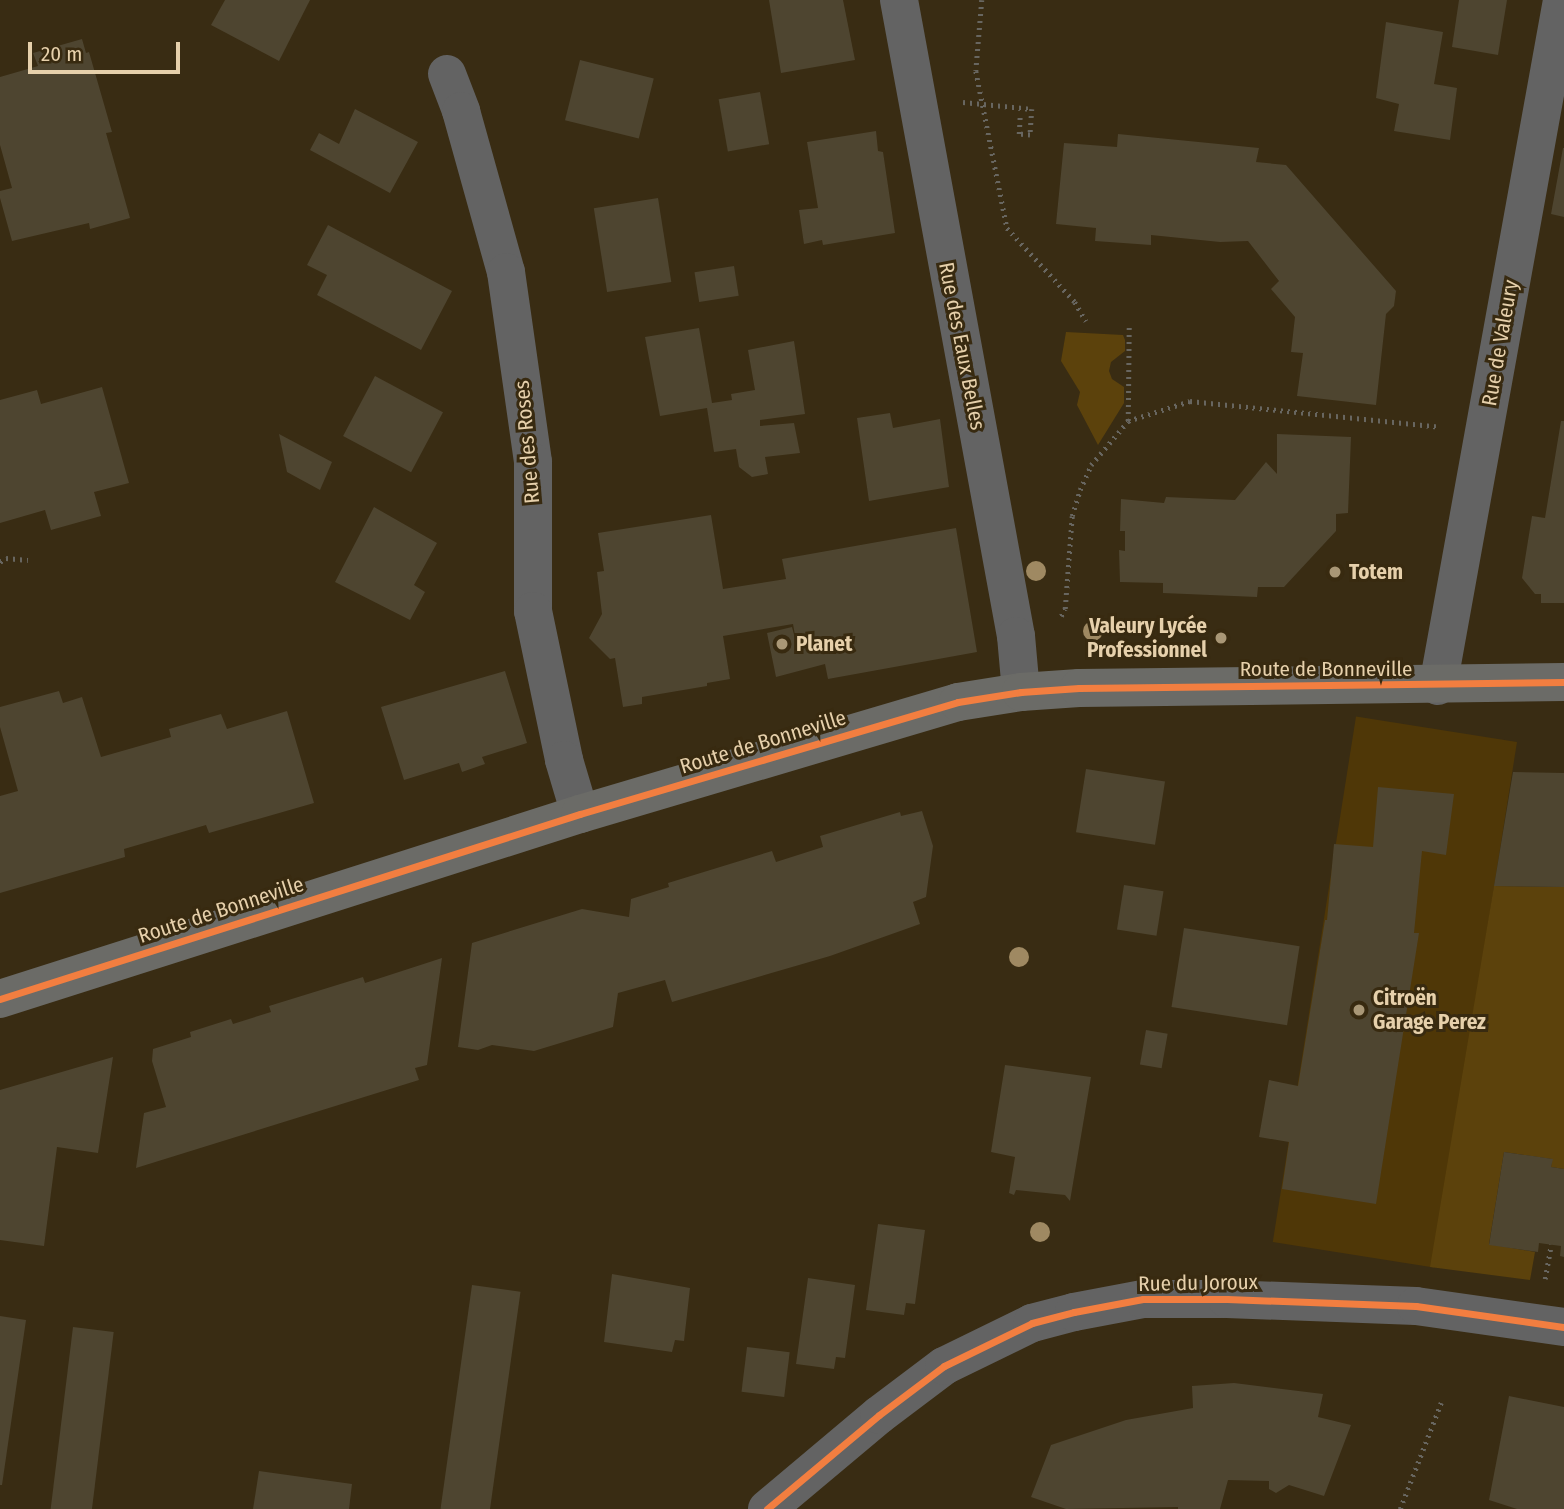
<!DOCTYPE html>
<html>
<head>
<meta charset="utf-8">
<style>
  body { margin:0 }
  #map { position:relative; width:1564px; height:1509px; overflow:hidden; background:#392c13; font-family:"Fira Sans Condensed",sans-serif }
  div>[style] { position:absolute }
  .built>* { inset:0; background:#4f3707; transform-origin:0 0 }
  .green>* { inset:0; background:#5c420c }
  .building>* { inset:0; background:#4e4530; transform-origin:0 0 }
  .path>* { height:4.5px; margin-top:-2.25px; transform-origin:0; background:repeating-linear-gradient(90deg,#686660 0 2px,transparent 0 7px) }
  .minor>* { height:38px; margin:-19px; padding:0 19px; transform-origin:19px; border-radius:19px; background:#636363 }
  .major>* { height:38px; margin:-19px; padding:0 19px; transform-origin:19px; border-radius:19px; background:#6b6b67 }
  .cycleway>* { height:7px; margin:-3.5px; padding:0 3.5px; transform-origin:3.5px; border-radius:3.5px; background:#f27e40 }
  .trees>* { width:20px; height:20px; margin:-10px; border-radius:50%; background:#9f8962 }
  .dots>* { width:19px; height:19px; translate:-50% -50%; box-sizing:border-box; border:4px solid #382a10; border-radius:50% }
  span { translate:-50% -50%; white-space:nowrap; text-align:center; line-height:1.15; -webkit-text-stroke:6px #382a10; paint-order:stroke }
  .street-label { font-size:21px; color:#e6d0ab }
  .poi-label { font-size:21px; color:#e6d0ab; font-weight:700 }
  .left { translate:0 -50%; text-align:left }
  .right { translate:-100% -50%; text-align:right }
  .scale { position:absolute; left:28px; top:42px; width:152px; height:32px; box-sizing:border-box; border:4px solid #e6d0ab; border-top:0; padding-left:9px; font-size:21px; line-height:24px; white-space:nowrap; color:#e6d0ab; -webkit-text-stroke:5px #382a10; paint-order:stroke }
</style>
</head>
<body>
<div id="map">
  <div class="built">
    <i style="left:1517px;top:742px;width:532px;height:163px;rotate:99deg"></i>
  </div>
  <div class="green">
    <i style="clip-path:polygon(1066px 332px,1123px 335px,1125px 340px,1125px 351px,1111px 362px,1109px 371px,1112px 379px,1124px 387px,1124px 403px,1098px 445px,1077px 405px,1080px 392px,1061px 361px)"></i>
    <i style="clip-path:polygon(1494px 886px,1564px 887px,1564px 1169px,1551px 1167px,1552px 1159px,1504px 1152px,1489px 1244px,1535px 1252px,1530px 1280px,1430px 1267px)"></i>
  </div>
  <div class="building">
    <i style="clip-path:polygon(225px 0,310px 0,279px 61px,211px 25px)"></i>
    <i style="clip-path:polygon(769px 0,843px 0,855px 60px,781px 73px)"></i>
    <i style="clip-path:polygon(1459px 0,1507px 0,1498px 55px,1452px 47px)"></i>
    <i style="clip-path:polygon(1386px 22px,1443px 32px,1434px 84px,1457px 88px,1450px 140px,1394px 131px,1399px 104px,1376px 98px)"></i>
    <i style="clip-path:polygon(82px 39px,86px 53px,89px 52px,112px 132px,106px 133px,130px 218px,90px 229px,89px 223px,12px 241px,0 198px,0 191px,12px 188px,0 145px,0 77px,38px 66px,33px 53px)"></i>
    <i style="left:580px;top:60px;width:76px;height:62px;rotate:14deg"></i>
    <i style="left:760px;top:92px;width:53px;height:42px;rotate:80deg"></i>
    <i style="clip-path:polygon(355px 109px,418px 142px,390px 193px,310px 150px,319px 133px,339px 144px)"></i>
    <i style="clip-path:polygon(876px 131px,878px 151px,883px 152px,895px 233px,823px 245px,822px 240px,804px 244px,799px 210px,818px 208px,807px 142px)"></i>
    <i style="clip-path:polygon(1118px 134px,1259px 148px,1256px 162px,1286px 165px,1396px 291px,1394px 306px,1386px 314px,1376px 405px,1297px 396px,1303px 353px,1291px 352px,1295px 317px,1271px 289px,1279px 281px,1248px 241px,1220px 242px,1151px 235px,1151px 245px,1095px 241px,1096px 228px,1056px 224px,1064px 143px,1117px 147px)"></i>
    <i style="clip-path:polygon(1563px 148px,1564px 148px,1564px 217px,1551px 214px)"></i>
    <i style="left:658px;top:198px;width:85px;height:65px;rotate:81deg"></i>
    <i style="clip-path:polygon(328px 225px,452px 291px,421px 350px,317px 295px,327px 275px,307px 265px)"></i>
    <i style="left:734px;top:266px;width:30px;height:40px;rotate:81deg"></i>
    <i style="clip-path:polygon(699px 328px,712px 403px,732px 400px,731px 394px,755px 390px,748px 350px,794px 341px,805px 414px,760px 420px,760px 426px,794px 423px,800px 453px,765px 457px,768px 474px,752px 477px,739px 467px,736px 449px,714px 452px,707px 408px,660px 416px,645px 337px)"></i>
    <i style="left:375px;top:376px;width:77px;height:68px;rotate:28deg"></i>
    <i style="clip-path:polygon(102px 387px,129px 483px,94px 492px,101px 516px,51px 530px,45px 510px,0 523px,0 400px,37px 390px,41px 404px)"></i>
    <i style="clip-path:polygon(890px 413px,893px 428px,940px 419px,949px 487px,869px 501px,857px 418px)"></i>
    <i style="clip-path:polygon(1561px 421px,1564px 421px,1564px 603px,1541px 603px,1541px 594px,1535px 594px,1522px 578px,1532px 516px,1545px 518px)"></i>
    <i style="clip-path:polygon(279px 434px,332px 462px,320px 490px,287px 472px)"></i>
    <i style="clip-path:polygon(1277px 434px,1351px 437px,1348px 513px,1336px 514px,1336px 531px,1284px 587px,1258px 587px,1257px 597px,1163px 593px,1163px 583px,1120px 582px,1119px 550px,1125px 551px,1125px 531px,1120px 531px,1121px 499px,1164px 503px,1166px 497px,1235px 500px,1266px 462px,1277px 474px)"></i>
    <i style="clip-path:polygon(374px 507px,437px 543px,414px 585px,425px 592px,410px 620px,335px 582px)"></i>
    <i style="clip-path:polygon(711px 515px,723px 589px,786px 579px,782px 559px,956px 528px,977px 652px,828px 679px,825px 664px,776px 677px,767px 633px,792px 627px,797px 646px,793px 624px,723px 636px,730px 679px,707px 683px,707px 686px,642px 697px,642px 704px,623px 707px,615px 658px,610px 659px,589px 638px,602px 614px,597px 572px,604px 571px,598px 533px)"></i>
    <i style="clip-path:polygon(505px 671px,527px 743px,482px 757px,485px 764px,462px 772px,459px 763px,404px 780px,381px 707px)"></i>
    <i style="clip-path:polygon(59px 691px,63px 703px,82px 697px,101px 757px,171px 737px,169px 729px,221px 714px,227px 729px,287px 711px,314px 803px,209px 833px,206px 825px,124px 849px,125px 857px,0 893px,0 796px,18px 791px,0 727px,0 707px)"></i>
    <i style="left:1086px;top:769px;width:80px;height:64px;rotate:9deg"></i>
    <i style="clip-path:polygon(1513px 772px,1564px 773px,1564px 887px,1494px 886px)"></i>
    <i style="clip-path:polygon(1378px 787px,1454px 794px,1446px 855px,1422px 851px,1414px 933px,1419px 933px,1376px 1204px,1282px 1189px,1289px 1142px,1259px 1137px,1269px 1080px,1298px 1086px,1325px 920px,1327px 920px,1334px 844px,1373px 847px)"></i>
    <i style="clip-path:polygon(922px 811px,933px 846px,926px 897px,913px 902px,920px 924px,830px 956px,672px 1002px,665px 980px,618px 993px,613px 1027px,534px 1051px,492px 1045px,478px 1050px,458px 1047px,472px 943px,582px 909px,629px 917px,631px 899px,669px 887px,668px 883px,772px 851px,776px 862px,823px 847px,820px 836px,900px 812px,901px 816px)"></i>
    <i style="left:1124px;top:885px;width:40px;height:45px;rotate:9deg"></i>
    <i style="left:1184px;top:928px;width:117px;height:80px;rotate:9deg"></i>
    <i style="clip-path:polygon(442px 958px,427px 1065px,415px 1068px,419px 1080px,136px 1168px,144px 1113px,166px 1107px,152px 1061px,153px 1049px,191px 1037px,190px 1032px,231px 1019px,233px 1024px,271px 1012px,269px 1006px,363px 977px,365px 983px)"></i>
    <i style="left:1146px;top:1030px;width:22px;height:35px;rotate:10deg"></i>
    <i style="clip-path:polygon(113px 1057px,98px 1153px,57px 1147px,44px 1246px,0 1240px,0 1090px)"></i>
    <i style="clip-path:polygon(1005px 1065px,1091px 1077px,1070px 1201px,1065px 1195px,1016px 1190px,1014px 1195px,1009px 1193px,1015px 1157px,991px 1152px)"></i>
    <i style="clip-path:polygon(1504px 1152px,1553px 1159px,1551px 1167px,1564px 1169px,1564px 1257px,1560px 1256px,1561px 1246px,1539px 1243px,1538px 1252px,1489px 1245px)"></i>
    <i style="clip-path:polygon(878px 1224px,925px 1230px,915px 1304px,906px 1303px,904px 1315px,866px 1310px)"></i>
    <i style="clip-path:polygon(612px 1274px,690px 1288px,684px 1341px,675px 1340px,672px 1352px,604px 1342px)"></i>
    <i style="clip-path:polygon(808px 1278px,855px 1285px,845px 1358px,836px 1357px,834px 1369px,796px 1364px)"></i>
    <i style="left:472px;top:1285px;width:49px;height:226px;rotate:8deg"></i>
    <i style="clip-path:polygon(0 1316px,26px 1320px,2px 1485px,0 1485px)"></i>
    <i style="left:73px;top:1327px;width:41px;height:184px;rotate:7deg"></i>
    <i style="left:747px;top:1347px;width:43px;height:45px;rotate:7deg"></i>
    <i style="clip-path:polygon(1234px 1383px,1323px 1394px,1318px 1417px,1351px 1425px,1324px 1496px,1289px 1485px,1276px 1493px,1269px 1489px,1269px 1481px,1228px 1480px,1220px 1509px,1178px 1509px,1178px 1507px,1066px 1509px,1031px 1497px,1051px 1445px,1126px 1420px,1193px 1408px,1192px 1386px)"></i>
    <i style="clip-path:polygon(1509px 1396px,1564px 1407px,1564px 1509px,1517px 1509px,1489px 1500px)"></i>
    <i style="clip-path:polygon(259px 1471px,352px 1484px,349px 1509px,253px 1509px)"></i>
  </div>
  <div class="path">
    <i style="left:982px;top:0;width:71px;rotate:94.8deg"></i>
    <i style="left:976px;top:71px;width:160px;rotate:78.8deg"></i>
    <i style="left:1007px;top:228px;width:100px;rotate:47.4deg"></i>
    <i style="left:1075px;top:302px;width:22px;rotate:60deg"></i>
    <i style="left:963px;top:102px;width:69px;rotate:5.8deg"></i>
    <i style="left:1032px;top:109px;width:26px;rotate:94deg"></i>
    <i style="left:1030px;top:135px;width:11px;rotate:-175deg"></i>
    <i style="left:1019px;top:134px;width:19px;rotate:-87deg"></i>
    <i style="left:1128px;top:421px;width:96px;rotate:-89.4deg"></i>
    <i style="left:0;top:562px;width:7px;rotate:-34deg"></i>
    <i style="left:6px;top:558px;width:22px;rotate:5deg"></i>
    <i style="left:1061px;top:616px;width:8px;rotate:-60deg"></i>
    <i style="left:1065px;top:609px;width:93px;rotate:-85.7deg"></i>
    <i style="left:1072px;top:516px;width:27px;rotate:-73deg"></i>
    <i style="left:1080px;top:490px;width:27px;rotate:-66deg"></i>
    <i style="left:1091px;top:465px;width:57px;rotate:-49.9deg"></i>
    <i style="left:1128px;top:421px;width:65px;rotate:-17.9deg"></i>
    <i style="left:1190px;top:401px;width:251px;rotate:5.9deg"></i>
    <i style="left:1545px;top:1279px;width:35px;rotate:-80deg"></i>
    <i style="left:1400px;top:1509px;width:114px;rotate:-68.9deg"></i>
  </div>
  <div class="minor">
    <i style="left:899px;top:0;width:647px;rotate:79.58deg"></i>
    <i style="left:1016px;top:636px;width:56px;rotate:84.9deg"></i>
    <i style="left:447px;top:74px;width:40px;rotate:69deg"></i>
    <i style="left:461px;top:111px;width:167px;rotate:74.4deg"></i>
    <i style="left:506px;top:272px;width:192px;rotate:81.9deg"></i>
    <i style="left:533px;top:462px;width:149px;rotate:90deg"></i>
    <i style="left:533px;top:611px;width:152px;rotate:78.2deg"></i>
    <i style="left:564px;top:760px;width:56px;rotate:73.5deg"></i>
    <i style="left:1438px;top:686px;width:697px;rotate:-79.75deg"></i>
    <i style="left:767px;top:1509px;width:146px;rotate:-40deg"></i>
    <i style="left:879px;top:1415px;width:81px;rotate:-37deg"></i>
    <i style="left:944px;top:1366px;width:98px;rotate:-26deg"></i>
    <i style="left:1032px;top:1323px;width:43px;rotate:-14.7deg"></i>
    <i style="left:1074px;top:1312px;width:70px;rotate:-10.7deg"></i>
    <i style="left:1143px;top:1299px;width:84px"></i>
    <i style="left:1227px;top:1299px;width:189px;rotate:2.1deg"></i>
    <i style="left:1416px;top:1306px;width:149px;rotate:8.1deg"></i>
  </div>
  <div class="major">
    <i style="left:0;top:999px;width:609px;rotate:-17.69deg"></i>
    <i style="left:580px;top:814px;width:394px;rotate:-16.5deg"></i>
    <i style="left:958px;top:702px;width:64px;rotate:-9deg"></i>
    <i style="left:1021px;top:692px;width:58px;rotate:-3.9deg"></i>
    <i style="left:1079px;top:688px;width:485px;rotate:-0.7deg"></i>
  </div>
  <div class="cycleway">
    <i style="left:0;top:999px;width:609px;rotate:-17.69deg"></i>
    <i style="left:580px;top:814px;width:394px;rotate:-16.5deg"></i>
    <i style="left:958px;top:702px;width:64px;rotate:-9deg"></i>
    <i style="left:1021px;top:692px;width:58px;rotate:-3.9deg"></i>
    <i style="left:1079px;top:688px;width:485px;rotate:-0.7deg"></i>
    <i style="left:767px;top:1509px;width:146px;rotate:-40deg"></i>
    <i style="left:879px;top:1415px;width:81px;rotate:-37deg"></i>
    <i style="left:944px;top:1366px;width:98px;rotate:-26deg"></i>
    <i style="left:1032px;top:1323px;width:43px;rotate:-14.7deg"></i>
    <i style="left:1074px;top:1312px;width:70px;rotate:-10.7deg"></i>
    <i style="left:1143px;top:1299px;width:84px"></i>
    <i style="left:1227px;top:1299px;width:189px;rotate:2.1deg"></i>
    <i style="left:1416px;top:1306px;width:149px;rotate:8.1deg"></i>
  </div>
  <div class="trees">
    <i style="left:1036px;top:571px"></i>
    <i style="left:1093px;top:631px"></i>
    <i style="left:1019px;top:957px"></i>
    <i style="left:1040px;top:1232px"></i>
  </div>
  <div class="dots">
    <i style="left:1335px;top:572px;background:#a99776"></i>
    <i style="left:1221px;top:638px;background:#a99776"></i>
    <i style="left:782px;top:644px;background:#a99776"></i>
    <i style="left:1359px;top:1010px;background:#a99776"></i>
  </div>
  <div class="street-label">
    <span style="left:1500px;top:343px;rotate:-80deg">Rue de Valeury</span>
    <span style="left:962px;top:346px;rotate:79deg">Rue des Eaux Belles</span>
    <span style="left:527px;top:442px;rotate:-95deg">Rue des Roses</span>
    <span style="left:1326px;top:669px">Route de Bonneville</span>
    <span style="left:763px;top:742px;rotate:-17deg">Route de Bonneville</span>
    <span style="left:221px;top:910px;rotate:-18deg">Route de Bonneville</span>
    <span style="left:1198px;top:1283px;rotate:-1deg">Rue du Joroux</span>
  </div>
  <div class="poi-label">
    <span class="left" style="left:1349px;top:572px">Totem</span>
    <span class="right" style="left:1207px;top:638px">Valeury Lycée<br>Professionnel</span>
    <span class="left" style="left:796px;top:644px">Planet</span>
    <span class="left" style="left:1373px;top:1010px">Citroën<br>Garage Perez</span>
  </div>
  <div class="scale">20 m</div>
</div>
</body>
</html>
